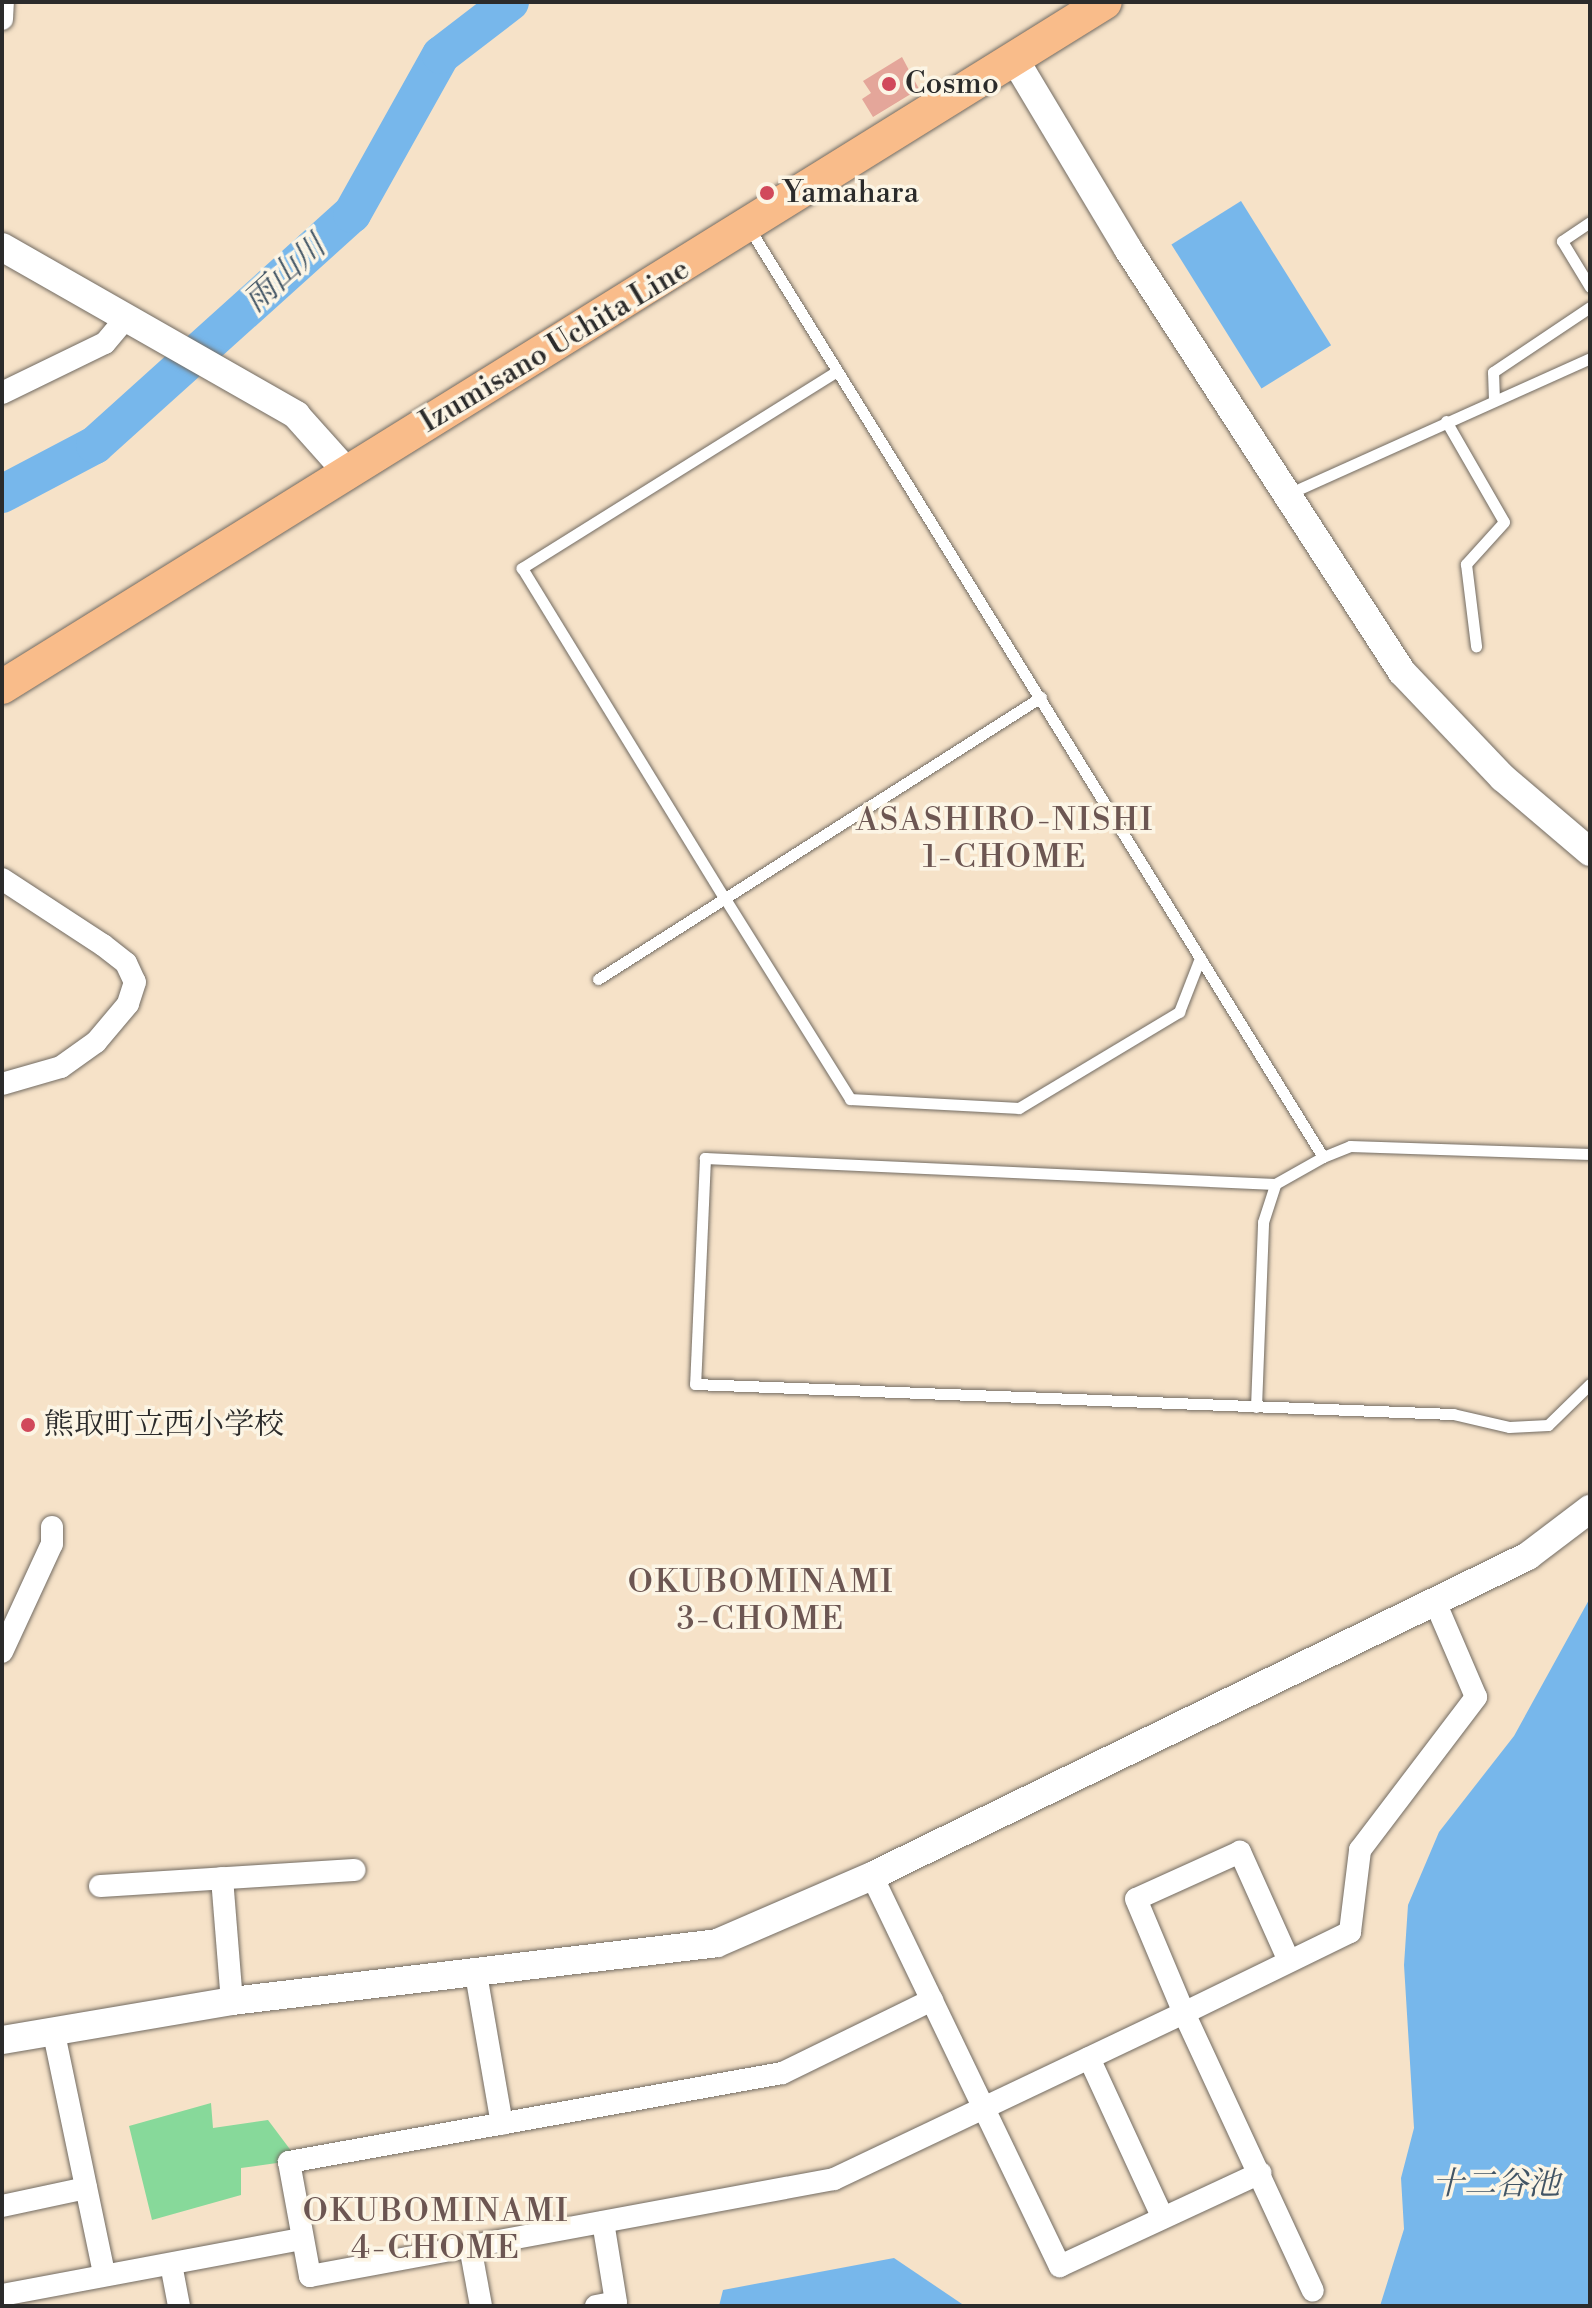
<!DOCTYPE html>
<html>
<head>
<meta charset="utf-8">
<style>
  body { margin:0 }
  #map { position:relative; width:1592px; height:2308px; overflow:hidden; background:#f6e2c8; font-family:"Libre Bodoni","Noto Serif JP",serif }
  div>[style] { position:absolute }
  .green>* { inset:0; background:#87d99a }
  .water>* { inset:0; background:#77b7eb; transform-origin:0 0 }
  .river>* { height:38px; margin:-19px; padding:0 19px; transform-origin:19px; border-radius:19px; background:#77b7eb }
  .building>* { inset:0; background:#e4a69a }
  .roads { filter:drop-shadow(0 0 2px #726b62) drop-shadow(0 0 2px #726b62) }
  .service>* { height:11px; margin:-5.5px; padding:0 5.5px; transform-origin:5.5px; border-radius:5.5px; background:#fff }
  .minor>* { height:22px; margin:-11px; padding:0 11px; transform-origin:11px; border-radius:11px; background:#fff }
  .tertiary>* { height:28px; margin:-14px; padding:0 14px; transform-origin:14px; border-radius:14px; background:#fff }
  .primary>* { height:34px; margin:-17px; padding:0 17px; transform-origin:17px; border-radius:17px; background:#f9bc8a }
  .dots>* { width:22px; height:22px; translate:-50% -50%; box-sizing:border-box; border:4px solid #fcf5e5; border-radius:50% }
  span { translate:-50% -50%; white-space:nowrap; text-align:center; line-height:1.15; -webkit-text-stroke:7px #fcf5e5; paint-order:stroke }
  .poi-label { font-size:30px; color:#2b2b2b }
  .left { translate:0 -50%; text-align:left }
  .street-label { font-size:30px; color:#2b2b2b }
  .water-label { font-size:32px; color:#425565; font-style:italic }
  .neighbourhood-label { font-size:32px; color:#6c5652; letter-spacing:2px }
  .frame { position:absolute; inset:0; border:4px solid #2b2b2b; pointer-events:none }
</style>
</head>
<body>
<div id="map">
  <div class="green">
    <i style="clip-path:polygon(211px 2103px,213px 2128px,268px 2120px,298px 2160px,241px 2168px,241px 2195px,152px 2220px,129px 2126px)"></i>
  </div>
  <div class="water">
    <i style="left:1241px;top:201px;width:170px;height:82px;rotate:58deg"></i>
    <i style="clip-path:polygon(1590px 1598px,1590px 2306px,1380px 2306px,1404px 2229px,1401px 2178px,1414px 2128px,1404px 1965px,1408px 1905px,1439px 1832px,1514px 1736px)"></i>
    <i style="clip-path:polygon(894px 2258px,965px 2306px,719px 2306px,723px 2290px)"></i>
  </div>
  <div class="river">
    <i style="left:2px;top:494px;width:105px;rotate:-27.8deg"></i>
    <i style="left:95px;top:445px;width:346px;rotate:-42deg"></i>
    <i style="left:352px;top:214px;width:182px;rotate:-60.8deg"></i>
    <i style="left:441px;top:55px;width:87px;rotate:-37.5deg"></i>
  </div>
  <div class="building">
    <i style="clip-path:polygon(902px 57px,919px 89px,873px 117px,862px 99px,871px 93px,863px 81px)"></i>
  </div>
  <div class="roads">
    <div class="service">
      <i style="left:1590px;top:222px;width:34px;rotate:146deg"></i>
      <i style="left:1562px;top:241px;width:54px;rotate:58.7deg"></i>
      <i style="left:749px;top:228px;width:1092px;rotate:58.29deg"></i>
      <i style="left:1323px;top:1157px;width:29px;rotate:-22deg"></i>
      <i style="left:1350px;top:1146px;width:240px;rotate:1.9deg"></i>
      <i style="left:837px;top:371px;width:372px;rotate:148deg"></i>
      <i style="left:522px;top:568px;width:386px;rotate:58.5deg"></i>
      <i style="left:724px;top:897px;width:238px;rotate:58deg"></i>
      <i style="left:850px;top:1099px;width:169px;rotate:3deg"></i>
      <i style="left:1019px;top:1108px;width:187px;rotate:-31deg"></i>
      <i style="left:1179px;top:1012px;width:58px;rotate:-68.7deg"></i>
      <i style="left:1494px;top:400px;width:28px;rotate:-92deg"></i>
      <i style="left:1493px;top:372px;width:117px;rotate:-33.8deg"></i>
      <i style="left:1446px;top:421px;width:116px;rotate:60.1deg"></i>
      <i style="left:1504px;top:522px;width:57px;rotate:132.1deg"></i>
      <i style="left:1466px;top:564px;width:83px;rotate:83deg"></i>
      <i style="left:1288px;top:494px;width:331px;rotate:-24.2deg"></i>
      <i style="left:598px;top:979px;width:525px;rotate:-32.48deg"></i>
      <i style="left:1323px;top:1157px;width:55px;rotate:150.6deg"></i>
      <i style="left:1275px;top:1184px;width:571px;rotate:-177.39deg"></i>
      <i style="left:705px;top:1158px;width:226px;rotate:92.5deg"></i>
      <i style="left:695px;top:1384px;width:759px;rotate:2.27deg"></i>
      <i style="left:1453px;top:1414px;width:57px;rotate:13.1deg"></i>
      <i style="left:1509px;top:1427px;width:39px;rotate:-3deg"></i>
      <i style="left:1548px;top:1425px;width:59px;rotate:-44.3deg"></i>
      <i style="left:1256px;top:1407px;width:185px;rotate:-87.8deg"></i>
      <i style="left:1263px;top:1222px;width:40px;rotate:-72deg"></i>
    </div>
    <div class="minor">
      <i style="left:2px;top:19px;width:17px;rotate:-87deg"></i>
      <i style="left:2px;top:393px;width:114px;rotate:-25.9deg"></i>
      <i style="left:105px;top:343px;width:33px;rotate:-50deg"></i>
      <i style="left:2px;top:879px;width:121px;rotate:33.2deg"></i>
      <i style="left:103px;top:945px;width:29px;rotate:38deg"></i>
      <i style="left:126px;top:963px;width:21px;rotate:65deg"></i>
      <i style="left:135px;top:982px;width:23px;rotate:108deg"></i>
      <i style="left:128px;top:1004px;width:50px;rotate:130.1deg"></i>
      <i style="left:96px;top:1042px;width:43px;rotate:144.5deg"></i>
      <i style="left:61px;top:1067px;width:61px;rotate:163.9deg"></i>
      <i style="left:2px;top:1652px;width:119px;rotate:-65.2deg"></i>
      <i style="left:52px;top:1544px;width:17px;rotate:-90deg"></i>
      <i style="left:872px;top:1876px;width:433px;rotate:64.3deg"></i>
      <i style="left:1060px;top:2266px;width:221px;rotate:-24.9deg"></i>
      <i style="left:222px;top:1878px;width:123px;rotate:85.4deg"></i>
      <i style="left:100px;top:1886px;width:255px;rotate:-3.6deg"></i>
      <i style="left:1289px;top:1961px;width:120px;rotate:-114.2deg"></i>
      <i style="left:1240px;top:1852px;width:114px;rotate:155.7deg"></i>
      <i style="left:1136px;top:1899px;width:124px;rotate:67.2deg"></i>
      <i style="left:1184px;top:2013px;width:185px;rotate:-26deg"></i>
      <i style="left:1350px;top:1932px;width:83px;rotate:-83deg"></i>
      <i style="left:1360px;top:1850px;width:192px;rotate:-52.8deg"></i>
      <i style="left:1476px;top:1697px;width:103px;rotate:-113.3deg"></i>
      <i style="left:476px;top:1974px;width:152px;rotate:80.2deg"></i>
      <i style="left:932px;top:2000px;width:167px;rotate:154deg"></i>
      <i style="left:782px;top:2073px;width:501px;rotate:169.77deg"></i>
      <i style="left:289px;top:2162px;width:116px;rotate:79.6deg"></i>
      <i style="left:310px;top:2276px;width:533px;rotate:-10.49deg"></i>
      <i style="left:834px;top:2179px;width:387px;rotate:-25.4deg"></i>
      <i style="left:1184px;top:2013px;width:306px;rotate:65.1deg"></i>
      <i style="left:53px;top:2029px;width:250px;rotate:78.2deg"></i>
      <i style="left:1089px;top:2058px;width:176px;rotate:65.2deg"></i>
      <i style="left:2px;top:2206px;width:86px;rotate:-12.1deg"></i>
      <i style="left:470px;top:2246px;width:61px;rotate:79.6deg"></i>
      <i style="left:171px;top:2264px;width:43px;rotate:79.2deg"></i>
      <i style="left:2px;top:2295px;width:305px;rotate:-10.6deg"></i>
      <i style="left:596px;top:2306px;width:20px;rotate:-11deg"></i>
      <i style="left:616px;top:2302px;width:81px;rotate:-99.2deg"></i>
    </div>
    <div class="tertiary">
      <i style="left:1015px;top:60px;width:220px;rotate:59.1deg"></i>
      <i style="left:1128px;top:249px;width:504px;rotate:57.07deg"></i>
      <i style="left:1402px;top:672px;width:146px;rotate:46.4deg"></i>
      <i style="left:1503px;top:778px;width:114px;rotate:40.4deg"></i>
      <i style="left:2px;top:247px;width:339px;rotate:29.7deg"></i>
      <i style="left:296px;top:415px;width:75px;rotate:48.2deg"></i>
      <i style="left:2px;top:2040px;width:233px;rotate:-9.6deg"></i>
      <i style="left:232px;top:2001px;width:488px;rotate:-6.8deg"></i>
      <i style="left:717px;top:1943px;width:169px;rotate:-23.4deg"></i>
      <i style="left:872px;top:1876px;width:730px;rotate:-26deg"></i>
      <i style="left:1528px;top:1556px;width:78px;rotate:-37.2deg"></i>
    </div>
    <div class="primary">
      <i style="left:2px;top:687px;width:1298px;rotate:-31.84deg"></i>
    </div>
  </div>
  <div class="dots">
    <i style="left:889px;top:84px;background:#d1495b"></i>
    <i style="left:767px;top:193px;background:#d1495b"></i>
    <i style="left:28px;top:1425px;background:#d1495b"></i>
  </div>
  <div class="poi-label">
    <span class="left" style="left:905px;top:84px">Cosmo</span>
    <span class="left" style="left:783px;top:193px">Yamahara</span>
    <span class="left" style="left:44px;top:1425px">熊取町立西小学校</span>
  </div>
  <div class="street-label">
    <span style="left:555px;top:346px;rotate:-31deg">Izumisano Uchita Line</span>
  </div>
  <div class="water-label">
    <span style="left:285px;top:274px;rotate:-42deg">雨山川</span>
    <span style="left:1496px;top:2184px">十二谷池</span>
  </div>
  <div class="neighbourhood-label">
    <span style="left:1005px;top:839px">ASASHIRO-NISHI<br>1-CHOME</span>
    <span style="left:761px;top:1601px">OKUBOMINAMI<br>3-CHOME</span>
    <span style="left:436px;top:2230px">OKUBOMINAMI<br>4-CHOME</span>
  </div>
  <div class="frame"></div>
</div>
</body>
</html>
